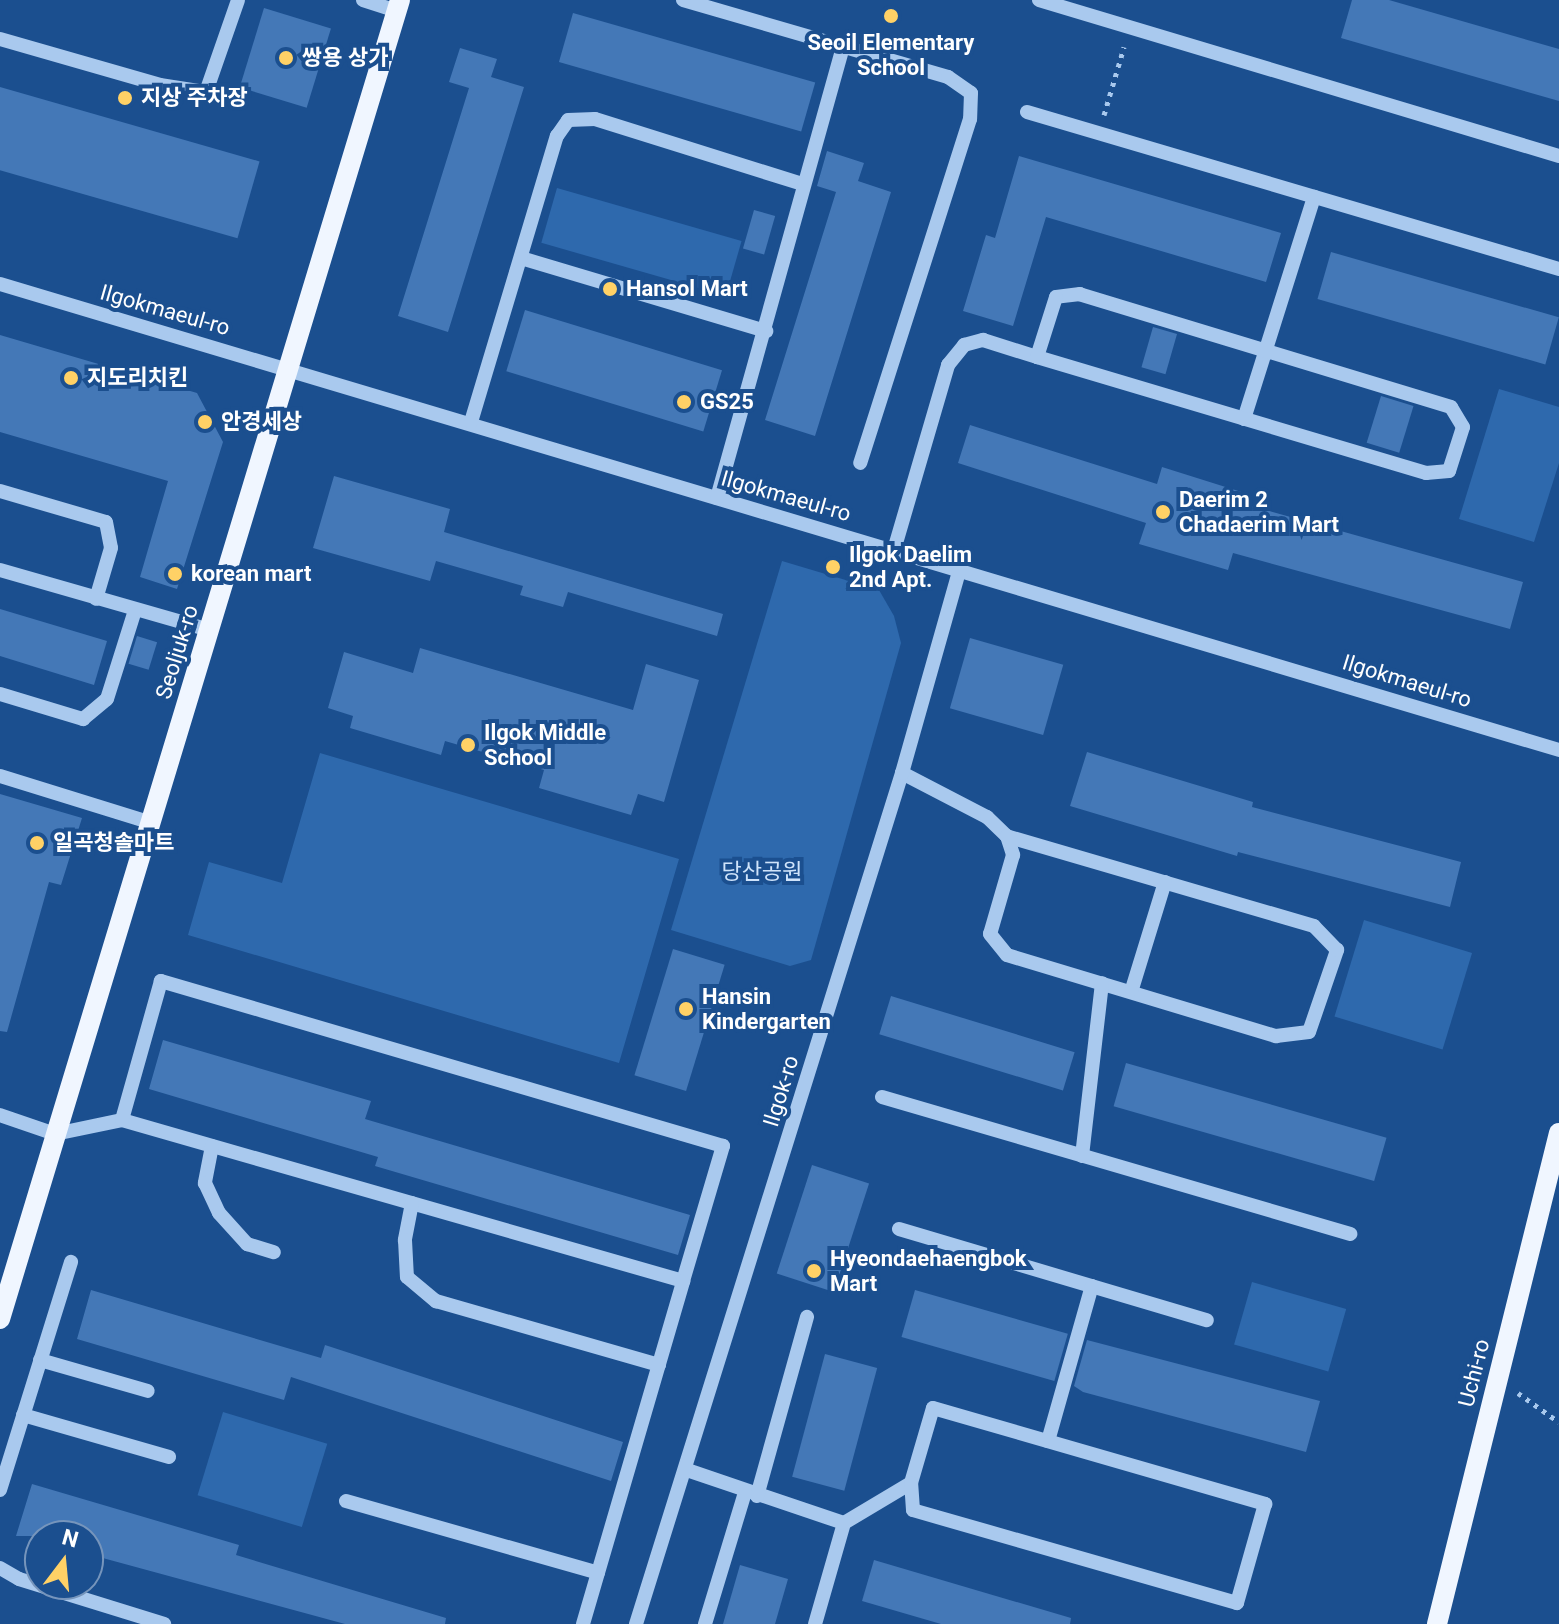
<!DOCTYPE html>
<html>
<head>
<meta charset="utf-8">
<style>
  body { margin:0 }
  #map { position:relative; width:1559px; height:1624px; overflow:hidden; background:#1b4f8f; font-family:Roboto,"Noto Sans KR",sans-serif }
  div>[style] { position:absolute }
  .green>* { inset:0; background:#2e69ad; transform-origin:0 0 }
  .building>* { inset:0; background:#4478b7; transform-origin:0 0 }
  .path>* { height:5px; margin-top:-2.5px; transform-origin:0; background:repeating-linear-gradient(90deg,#a9c9ee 0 4px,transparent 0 10px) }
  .minor>* { height:14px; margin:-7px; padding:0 7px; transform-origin:7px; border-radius:7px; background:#a9c9ee }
  .major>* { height:20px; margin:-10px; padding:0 10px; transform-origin:10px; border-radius:10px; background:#f0f6ff }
  .dots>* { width:22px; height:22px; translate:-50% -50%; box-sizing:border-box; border:4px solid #1b4f8f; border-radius:50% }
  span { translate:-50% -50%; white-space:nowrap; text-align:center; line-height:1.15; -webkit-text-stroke:8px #1b4f8f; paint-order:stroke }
  .poi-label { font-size:22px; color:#fff; font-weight:700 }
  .left { translate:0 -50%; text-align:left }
  .street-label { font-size:22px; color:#fff }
  .park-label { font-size:22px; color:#cfe3fa }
  .north { position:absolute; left:24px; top:1520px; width:80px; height:80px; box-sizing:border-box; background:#1b4f8f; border:2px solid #7695bc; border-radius:50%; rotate:16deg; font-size:22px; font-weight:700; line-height:32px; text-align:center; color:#fff }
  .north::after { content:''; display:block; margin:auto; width:28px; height:36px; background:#ffd166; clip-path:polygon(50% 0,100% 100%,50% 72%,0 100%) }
</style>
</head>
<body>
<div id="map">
  <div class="green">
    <i style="left:557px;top:188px;width:192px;height:57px;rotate:16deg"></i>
    <i style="clip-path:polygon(1499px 389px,1559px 407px,1559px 463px,1534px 542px,1459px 519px)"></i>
    <i style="clip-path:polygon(782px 561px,879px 590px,894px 616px,901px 643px,811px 960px,790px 966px,671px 930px)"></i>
    <i style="clip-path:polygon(320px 753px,679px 859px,619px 1063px,188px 935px,209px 862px,282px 883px)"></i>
    <i style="left:1364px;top:920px;width:113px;height:101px;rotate:17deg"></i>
    <i style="left:1252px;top:1282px;width:98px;height:65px;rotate:16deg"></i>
    <i style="left:223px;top:1412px;width:109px;height:87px;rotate:17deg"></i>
  </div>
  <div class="building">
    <i style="clip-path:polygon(1352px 0,1389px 0,1559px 49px,1559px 101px,1341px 38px)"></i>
    <i style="left:264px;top:8px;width:70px;height:83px;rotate:17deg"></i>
    <i style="left:573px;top:13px;width:252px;height:51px;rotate:16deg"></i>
    <i style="clip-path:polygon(460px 48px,497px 59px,491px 77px,524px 87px,448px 332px,398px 316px,469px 88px,449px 82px)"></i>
    <i style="left:0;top:87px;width:270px;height:80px;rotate:16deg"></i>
    <i style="clip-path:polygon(827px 151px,864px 163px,858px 181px,891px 192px,815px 436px,765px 420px,836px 192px,817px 186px)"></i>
    <i style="clip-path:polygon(1019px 156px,1281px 233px,1266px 282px,1046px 217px,1013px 326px,963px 311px,986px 235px,995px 238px)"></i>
    <i style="left:754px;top:210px;width:22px;height:40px;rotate:16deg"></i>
    <i style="left:1331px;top:252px;width:237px;height:49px;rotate:16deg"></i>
    <i style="left:525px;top:310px;width:206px;height:64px;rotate:17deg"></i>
    <i style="left:1153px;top:327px;width:25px;height:42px;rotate:16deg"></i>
    <i style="clip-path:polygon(0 335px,197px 393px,223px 442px,177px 589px,140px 577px,168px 481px,0 432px)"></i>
    <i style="left:1381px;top:396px;width:34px;height:49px;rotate:17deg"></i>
    <i style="clip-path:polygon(970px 425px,1157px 484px,1162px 467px,1251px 495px,1248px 505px,1523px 582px,1510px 629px,1233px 553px,1228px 570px,1139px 544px,1146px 523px,958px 463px)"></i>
    <i style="clip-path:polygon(334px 476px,450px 509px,444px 532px,723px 614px,717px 636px,568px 592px,563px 607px,520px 595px,523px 586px,436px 561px,430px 581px,313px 548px)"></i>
    <i style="clip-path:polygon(0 609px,107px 641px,94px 685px,0 656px)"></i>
    <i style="left:137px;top:636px;width:21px;height:29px;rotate:17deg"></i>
    <i style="left:970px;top:638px;width:97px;height:73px;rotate:16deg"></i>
    <i style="clip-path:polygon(420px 648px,633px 710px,646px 664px,699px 680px,664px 802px,638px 794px,631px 815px,539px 788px,544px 770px,445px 741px,441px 755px,350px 728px,353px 716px,328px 708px,344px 652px,413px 673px)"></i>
    <i style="clip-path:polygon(1087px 752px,1253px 802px,1252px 807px,1461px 862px,1450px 907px,1238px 852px,1237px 856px,1070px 806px)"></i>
    <i style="clip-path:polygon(0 794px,82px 818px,61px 885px,49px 882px,7px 1032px,0 1031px)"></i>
    <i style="left:673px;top:949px;width:54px;height:132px;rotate:17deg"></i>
    <i style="left:891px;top:996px;width:192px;height:40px;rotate:17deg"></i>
    <i style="clip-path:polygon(163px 1040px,371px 1101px,365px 1119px,690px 1215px,678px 1255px,375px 1166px,378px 1157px,149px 1089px)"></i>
    <i style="left:1126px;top:1063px;width:271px;height:45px;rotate:16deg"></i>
    <i style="left:812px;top:1165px;width:60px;height:114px;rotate:18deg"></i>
    <i style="clip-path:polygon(91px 1290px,321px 1358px,325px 1345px,623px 1442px,611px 1481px,291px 1377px,284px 1400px,77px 1339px)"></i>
    <i style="left:915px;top:1290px;width:159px;height:49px;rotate:16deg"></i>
    <i style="clip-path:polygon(1087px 1340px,1320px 1401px,1306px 1452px,1083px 1392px,1074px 1386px)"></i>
    <i style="left:825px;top:1354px;width:54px;height:127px;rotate:15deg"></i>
    <i style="clip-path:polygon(32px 1484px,239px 1545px,236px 1555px,446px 1618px,445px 1624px,345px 1624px,88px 1554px,88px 1536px,16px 1536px)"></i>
    <i style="clip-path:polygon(874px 1560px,1071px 1618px,1070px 1624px,941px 1624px,862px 1601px)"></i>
    <i style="clip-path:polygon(740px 1565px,788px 1579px,775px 1624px,723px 1624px)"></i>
  </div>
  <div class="path">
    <i style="left:1104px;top:115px;width:71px;rotate:-73.6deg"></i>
    <i style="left:1518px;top:1393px;width:50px;rotate:35.3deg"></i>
  </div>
  <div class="minor">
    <i style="left:363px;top:0;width:36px;rotate:18deg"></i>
    <i style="left:683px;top:0;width:276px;rotate:16.2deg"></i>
    <i style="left:948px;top:77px;width:28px;rotate:35deg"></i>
    <i style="left:971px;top:93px;width:26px;rotate:92deg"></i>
    <i style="left:970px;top:119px;width:361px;rotate:107.7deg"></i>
    <i style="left:1039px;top:0;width:543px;rotate:16.7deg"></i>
    <i style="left:0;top:39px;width:166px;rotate:16deg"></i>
    <i style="left:160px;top:85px;width:47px;rotate:8.7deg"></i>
    <i style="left:206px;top:92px;width:97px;rotate:-70.8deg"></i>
    <i style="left:1027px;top:112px;width:555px;rotate:16.44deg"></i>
    <i style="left:521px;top:258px;width:256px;rotate:16.6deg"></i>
    <i style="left:0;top:284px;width:1627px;rotate:16.64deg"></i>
    <i style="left:1244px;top:419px;width:233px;rotate:-72.5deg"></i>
    <i style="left:471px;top:422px;width:299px;rotate:-73.3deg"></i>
    <i style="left:557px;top:136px;width:19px;rotate:-55deg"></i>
    <i style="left:568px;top:120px;width:27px;rotate:-2deg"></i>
    <i style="left:595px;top:119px;width:217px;rotate:17.4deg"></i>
    <i style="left:0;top:491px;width:110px;rotate:16.3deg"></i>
    <i style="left:106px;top:522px;width:26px;rotate:79deg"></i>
    <i style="left:111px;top:548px;width:53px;rotate:106.4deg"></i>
    <i style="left:717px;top:498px;width:469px;rotate:-74.4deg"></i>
    <i style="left:894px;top:550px;width:193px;rotate:-73.7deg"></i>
    <i style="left:948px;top:365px;width:26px;rotate:-51deg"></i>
    <i style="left:964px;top:345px;width:20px;rotate:-15deg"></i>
    <i style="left:983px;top:340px;width:57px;rotate:17.5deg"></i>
    <i style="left:1037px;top:357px;width:406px;rotate:16.6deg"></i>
    <i style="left:1426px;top:473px;width:23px;rotate:-5deg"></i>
    <i style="left:1449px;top:471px;width:46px;rotate:-72.3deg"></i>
    <i style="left:1463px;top:427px;width:23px;rotate:-121deg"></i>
    <i style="left:1451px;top:407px;width:388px;rotate:-163.1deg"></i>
    <i style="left:1080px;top:294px;width:24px;rotate:173deg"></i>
    <i style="left:1056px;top:297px;width:63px;rotate:107.6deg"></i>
    <i style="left:0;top:570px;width:217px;rotate:16deg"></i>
    <i style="left:0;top:694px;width:87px;rotate:16.8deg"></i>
    <i style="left:83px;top:719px;width:31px;rotate:-40deg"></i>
    <i style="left:107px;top:699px;width:93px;rotate:-72.5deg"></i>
    <i style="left:902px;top:773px;width:96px;rotate:27.4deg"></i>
    <i style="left:987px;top:817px;width:28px;rotate:44deg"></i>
    <i style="left:1007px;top:836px;width:20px;rotate:72deg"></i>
    <i style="left:1013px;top:855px;width:82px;rotate:106.2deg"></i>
    <i style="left:990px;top:934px;width:27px;rotate:51deg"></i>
    <i style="left:1007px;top:955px;width:281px;rotate:16.8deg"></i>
    <i style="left:1276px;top:1036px;width:33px;rotate:-7deg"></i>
    <i style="left:1309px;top:1032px;width:87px;rotate:-71.1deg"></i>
    <i style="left:1337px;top:950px;width:33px;rotate:-134deg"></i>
    <i style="left:1314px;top:926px;width:320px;rotate:-163.7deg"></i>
    <i style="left:0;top:776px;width:156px;rotate:17.2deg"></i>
    <i style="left:1132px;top:989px;width:112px;rotate:-72.9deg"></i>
    <i style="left:882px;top:1097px;width:488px;rotate:16.3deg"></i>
    <i style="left:0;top:1115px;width:58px;rotate:19.1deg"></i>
    <i style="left:55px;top:1134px;width:68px;rotate:-11.8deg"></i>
    <i style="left:122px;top:1120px;width:584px;rotate:16.01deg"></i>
    <i style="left:683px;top:1281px;width:141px;rotate:-73.5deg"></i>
    <i style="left:723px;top:1146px;width:586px;rotate:-163.64deg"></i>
    <i style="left:161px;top:981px;width:144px;rotate:105.7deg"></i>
    <i style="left:212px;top:1146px;width:38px;rotate:101deg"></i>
    <i style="left:205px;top:1183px;width:33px;rotate:65deg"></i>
    <i style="left:219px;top:1213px;width:42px;rotate:47.9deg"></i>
    <i style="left:247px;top:1244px;width:28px;rotate:17deg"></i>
    <i style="left:1082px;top:1156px;width:174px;rotate:-83.4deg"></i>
    <i style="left:412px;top:1203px;width:38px;rotate:101deg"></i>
    <i style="left:405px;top:1240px;width:37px;rotate:87deg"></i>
    <i style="left:407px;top:1277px;width:38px;rotate:40deg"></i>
    <i style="left:436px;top:1301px;width:232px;rotate:16deg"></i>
    <i style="left:899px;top:1229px;width:321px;rotate:16.5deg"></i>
    <i style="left:40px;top:1360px;width:112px;rotate:16deg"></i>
    <i style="left:23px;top:1415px;width:152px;rotate:16deg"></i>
    <i style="left:1048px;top:1441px;width:161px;rotate:-74.2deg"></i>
    <i style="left:687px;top:1470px;width:166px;rotate:18.7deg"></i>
    <i style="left:844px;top:1523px;width:105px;rotate:106deg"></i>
    <i style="left:0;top:1490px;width:239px;rotate:-72.7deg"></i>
    <i style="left:757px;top:1496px;width:186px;rotate:-74.4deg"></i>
    <i style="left:346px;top:1501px;width:262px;rotate:15.9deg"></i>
    <i style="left:844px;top:1523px;width:78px;rotate:-30.8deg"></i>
    <i style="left:911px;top:1483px;width:78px;rotate:-73.7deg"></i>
    <i style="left:933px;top:1408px;width:346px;rotate:16.1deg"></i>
    <i style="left:1265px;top:1504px;width:103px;rotate:105.8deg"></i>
    <i style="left:1237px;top:1603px;width:337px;rotate:-164deg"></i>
    <i style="left:913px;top:1510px;width:27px;rotate:-94deg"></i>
    <i style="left:0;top:1568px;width:22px;rotate:30deg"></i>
    <i style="left:19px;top:1579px;width:152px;rotate:17.2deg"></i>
    <i style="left:583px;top:1624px;width:357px;rotate:-73.7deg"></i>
    <i style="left:636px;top:1624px;width:892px;rotate:-72.64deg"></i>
    <i style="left:902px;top:773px;width:213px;rotate:-74.2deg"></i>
    <i style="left:705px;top:1624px;width:138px;rotate:-73.1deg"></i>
  </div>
  <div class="major">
    <i style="left:0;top:1319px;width:1378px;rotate:-73.13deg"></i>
    <i style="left:1437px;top:1624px;width:506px;rotate:-76.05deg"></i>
  </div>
  <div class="dots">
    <i style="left:891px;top:16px;background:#ffd166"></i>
    <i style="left:286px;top:58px;background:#ffd166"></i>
    <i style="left:125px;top:98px;background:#ffd166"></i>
    <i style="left:610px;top:289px;background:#ffd166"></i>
    <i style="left:71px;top:378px;background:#ffd166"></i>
    <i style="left:684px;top:402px;background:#ffd166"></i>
    <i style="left:205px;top:422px;background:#ffd166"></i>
    <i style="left:1163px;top:512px;background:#ffd166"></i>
    <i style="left:833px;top:567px;background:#ffd166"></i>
    <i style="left:175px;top:574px;background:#ffd166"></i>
    <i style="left:468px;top:745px;background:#ffd166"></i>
    <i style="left:37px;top:843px;background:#ffd166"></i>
    <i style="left:686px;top:1009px;background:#ffd166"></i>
    <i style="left:814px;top:1271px;background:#ffd166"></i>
  </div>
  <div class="poi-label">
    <span style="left:891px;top:55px">Seoil Elementary<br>School</span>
    <span class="left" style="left:302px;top:58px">쌍용 상가</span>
    <span class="left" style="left:141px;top:98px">지상 주차장</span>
    <span class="left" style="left:626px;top:289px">Hansol Mart</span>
    <span class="left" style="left:87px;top:378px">지도리치킨</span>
    <span class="left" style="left:700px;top:402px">GS25</span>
    <span class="left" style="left:221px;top:422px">안경세상</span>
    <span class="left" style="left:1179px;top:512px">Daerim 2<br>Chadaerim Mart</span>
    <span class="left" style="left:849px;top:567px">Ilgok Daelim<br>2nd Apt.</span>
    <span class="left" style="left:191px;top:574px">korean mart</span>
    <span class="left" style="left:484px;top:745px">Ilgok Middle<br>School</span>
    <span class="left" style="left:53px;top:843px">일곡청솔마트</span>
    <span class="left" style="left:702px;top:1009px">Hansin<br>Kindergarten</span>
    <span class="left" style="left:830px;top:1271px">Hyeondaehaengbok<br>Mart</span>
  </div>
  <div class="street-label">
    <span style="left:165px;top:310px;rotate:16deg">Ilgokmaeul-ro</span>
    <span style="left:786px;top:496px;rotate:16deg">Ilgokmaeul-ro</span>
    <span style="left:177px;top:652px;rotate:-73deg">Seoljuk-ro</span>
    <span style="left:1407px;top:681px;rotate:17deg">Ilgokmaeul-ro</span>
    <span style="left:781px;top:1091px;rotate:-73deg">Ilgok-ro</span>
    <span style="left:1474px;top:1373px;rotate:-76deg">Uchi-ro</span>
  </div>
  <div class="park-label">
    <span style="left:762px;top:872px">당산공원</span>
  </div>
  <div class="north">N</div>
</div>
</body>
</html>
